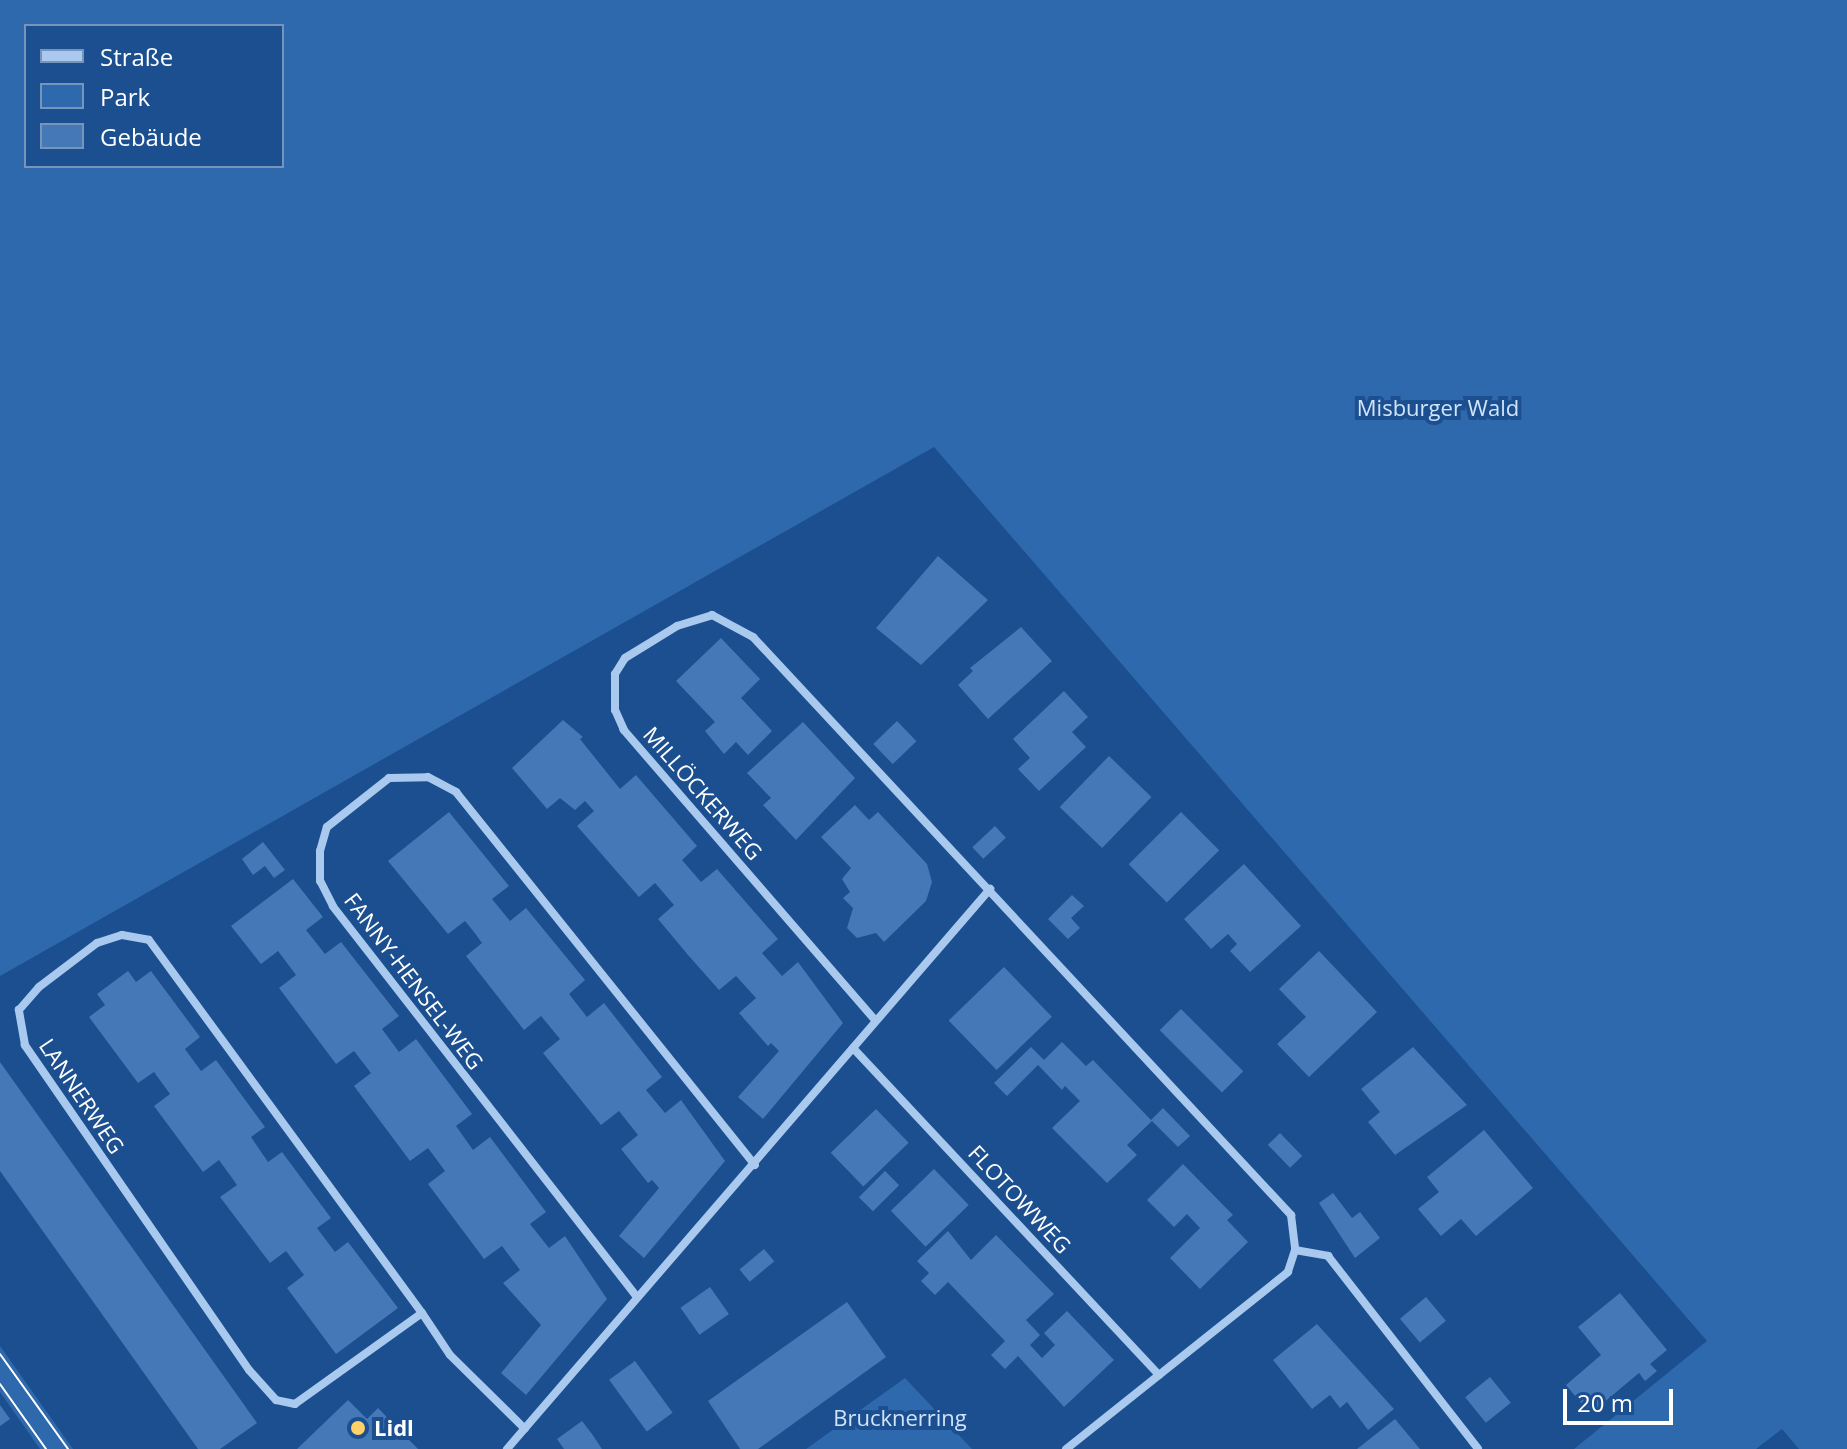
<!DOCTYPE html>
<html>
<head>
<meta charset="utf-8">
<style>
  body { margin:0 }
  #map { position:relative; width:1847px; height:1449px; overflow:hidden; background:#1b4f8f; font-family:"Open Sans",sans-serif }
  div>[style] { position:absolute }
  .green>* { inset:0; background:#2e69ad }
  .building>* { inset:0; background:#4478b7; transform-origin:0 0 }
  .minor>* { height:8px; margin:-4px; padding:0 4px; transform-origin:4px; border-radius:4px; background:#a9c9ee }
  .tram>* { height:2px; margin:-1px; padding:0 1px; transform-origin:1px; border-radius:1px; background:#fff }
  .dots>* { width:22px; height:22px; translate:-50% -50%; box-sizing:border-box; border:4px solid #1b4f8f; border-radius:50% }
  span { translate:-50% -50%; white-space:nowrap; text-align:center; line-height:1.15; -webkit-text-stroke:8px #1b4f8f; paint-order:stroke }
  .park-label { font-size:22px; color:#cfe3fa }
  .street-label { font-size:22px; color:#fff }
  .poi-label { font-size:22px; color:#fff; font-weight:700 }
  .left { translate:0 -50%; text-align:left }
  .legend { position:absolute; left:24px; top:24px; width:260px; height:144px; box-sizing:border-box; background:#1b4f8f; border:2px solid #7695bc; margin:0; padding:10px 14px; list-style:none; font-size:24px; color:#fff }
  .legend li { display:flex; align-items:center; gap:16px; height:40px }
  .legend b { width:40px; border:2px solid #7695bc }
  .scale { position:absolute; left:1563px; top:1389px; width:110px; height:36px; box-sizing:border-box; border:4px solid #fff; border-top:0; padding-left:10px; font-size:24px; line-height:28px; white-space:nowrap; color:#fff; -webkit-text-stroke:6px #1b4f8f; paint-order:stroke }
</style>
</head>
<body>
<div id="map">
  <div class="green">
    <i style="clip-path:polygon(evenodd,0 0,1847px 0,1847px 1449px,1799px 1449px,1782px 1429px,1756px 1449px,1574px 1449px,1707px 1341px,934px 447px,0 976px,0 0,282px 26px,282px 166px,26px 166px,26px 26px,282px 26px)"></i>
    <i style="clip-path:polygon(0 1346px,73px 1449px,40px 1449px,0 1392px)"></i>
    <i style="clip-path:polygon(905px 1378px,972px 1449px,806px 1449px)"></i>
  </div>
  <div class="building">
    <i style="clip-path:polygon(938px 556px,988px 600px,921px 665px,876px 628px)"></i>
    <i style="clip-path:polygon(1021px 627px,1052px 661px,988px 719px,958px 685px,973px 671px,970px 668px)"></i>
    <i style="clip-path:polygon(721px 638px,760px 679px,741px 698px,772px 731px,748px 755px,736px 742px,724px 754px,705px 731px,715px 722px,676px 681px)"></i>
    <i style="clip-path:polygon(1064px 691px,1088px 717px,1072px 732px,1086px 747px,1039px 791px,1018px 769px,1030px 758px,1013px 739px)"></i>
    <i style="clip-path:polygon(563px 720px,583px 737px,580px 739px,620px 789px,636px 775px,697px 846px,682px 860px,701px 882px,717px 869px,778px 939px,762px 953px,782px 976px,798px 962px,843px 1023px,763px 1119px,738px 1097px,779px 1051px,771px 1043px,768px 1046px,739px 1013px,756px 998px,736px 976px,719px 990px,688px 955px,658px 919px,674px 905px,655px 883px,639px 897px,577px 826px,594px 811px,585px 801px,575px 810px,560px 798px,547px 809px,512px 768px)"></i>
    <i style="left:897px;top:721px;width:28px;height:33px;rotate:46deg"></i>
    <i style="clip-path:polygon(803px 722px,855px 778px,796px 840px,763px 805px,771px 798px,747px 773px)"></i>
    <i style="left:1109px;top:756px;width:59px;height:71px;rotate:44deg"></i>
    <i style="clip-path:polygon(855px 805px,869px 820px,878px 812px,927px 864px,932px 882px,926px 901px,884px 942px,876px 933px,857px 938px,847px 928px,853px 908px,843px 898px,850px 892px,842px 879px,851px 868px,821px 837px)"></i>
    <i style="clip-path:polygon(449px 812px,509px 886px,492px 899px,510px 921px,526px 908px,585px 980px,569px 994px,587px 1017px,604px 1003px,662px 1077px,646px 1090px,665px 1113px,681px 1100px,725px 1161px,644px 1258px,619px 1236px,659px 1188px,652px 1180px,648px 1183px,621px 1149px,638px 1135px,619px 1111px,601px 1125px,543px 1053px,560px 1039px,541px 1016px,524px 1030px,466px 956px,482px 943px,474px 932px,465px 921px,448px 934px,388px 861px)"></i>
    <i style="left:1181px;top:812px;width:54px;height:74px;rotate:45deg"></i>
    <i style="left:995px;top:826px;width:16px;height:31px;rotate:47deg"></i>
    <i style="clip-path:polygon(263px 842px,285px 870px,274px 878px,265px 866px,253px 875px,242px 859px)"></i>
    <i style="clip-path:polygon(1244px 864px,1301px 926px,1250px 972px,1230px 951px,1237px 944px,1228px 934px,1211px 949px,1184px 919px)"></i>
    <i style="clip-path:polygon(293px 879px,323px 917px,306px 930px,325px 954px,341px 942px,399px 1016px,382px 1029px,399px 1052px,416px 1039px,472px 1114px,456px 1126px,473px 1150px,490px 1137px,546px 1212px,530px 1224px,549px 1248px,565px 1236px,607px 1299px,526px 1395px,501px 1373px,541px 1325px,503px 1283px,520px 1270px,502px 1246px,484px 1259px,428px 1184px,445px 1171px,428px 1148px,410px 1161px,354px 1086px,371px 1073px,354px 1051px,336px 1064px,279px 988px,296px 975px,278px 951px,261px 964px,231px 926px)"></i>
    <i style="clip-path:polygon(1072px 895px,1084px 906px,1071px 918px,1080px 928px,1068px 939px,1048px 919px)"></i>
    <i style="clip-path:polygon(1319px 951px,1377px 1012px,1309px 1077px,1277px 1044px,1306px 1017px,1279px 989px)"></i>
    <i style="left:1004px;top:967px;width:69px;height:77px;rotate:46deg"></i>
    <i style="clip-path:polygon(128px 971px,136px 982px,151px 971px,200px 1037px,185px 1049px,201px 1071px,216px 1060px,265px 1127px,251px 1137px,268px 1162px,282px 1152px,331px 1218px,317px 1228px,335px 1252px,348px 1242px,398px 1308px,336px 1354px,287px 1288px,304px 1275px,286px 1251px,270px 1263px,220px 1197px,237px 1185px,219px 1160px,203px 1172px,154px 1106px,170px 1094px,154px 1072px,138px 1083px,89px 1017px,105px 1005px,97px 994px)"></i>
    <i style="left:1181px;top:1009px;width:88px;height:30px;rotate:45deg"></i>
    <i style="clip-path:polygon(1062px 1042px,1086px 1066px,1093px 1060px,1151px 1120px,1163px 1108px,1190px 1136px,1178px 1147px,1152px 1121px,1127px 1145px,1137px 1155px,1107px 1183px,1052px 1128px,1080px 1101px,1065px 1086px,1062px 1090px,1038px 1065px,1007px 1096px,994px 1083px,1031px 1047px,1044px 1060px)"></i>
    <i style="clip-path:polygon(1413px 1047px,1467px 1105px,1395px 1155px,1368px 1122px,1380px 1112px,1361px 1089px)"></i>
    <i style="clip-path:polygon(0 1062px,257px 1423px,220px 1449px,198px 1449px,0 1171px)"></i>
    <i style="left:876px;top:1109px;width:47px;height:63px;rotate:46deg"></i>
    <i style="clip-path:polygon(1484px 1130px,1533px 1188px,1476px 1236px,1461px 1219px,1441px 1236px,1418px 1209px,1439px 1192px,1427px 1177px)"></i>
    <i style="left:1280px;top:1133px;width:32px;height:17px;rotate:46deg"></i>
    <i style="clip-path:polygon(1183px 1164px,1233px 1215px,1227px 1220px,1248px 1242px,1200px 1289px,1170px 1258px,1200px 1228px,1187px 1214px,1174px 1227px,1147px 1200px)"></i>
    <i style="left:934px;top:1169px;width:50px;height:60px;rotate:46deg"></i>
    <i style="left:885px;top:1171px;width:20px;height:37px;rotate:45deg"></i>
    <i style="clip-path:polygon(1333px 1193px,1352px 1218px,1360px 1212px,1380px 1238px,1355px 1258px,1319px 1203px)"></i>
    <i style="clip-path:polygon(948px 1231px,971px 1260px,996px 1235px,1054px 1294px,1026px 1320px,1040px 1335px,1030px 1345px,1042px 1358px,1055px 1345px,1044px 1333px,1067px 1311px,1114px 1360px,1064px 1407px,1018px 1356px,1005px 1369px,991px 1355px,1005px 1341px,948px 1282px,935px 1295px,921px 1281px,929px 1273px,917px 1261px)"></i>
    <i style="left:764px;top:1249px;width:16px;height:32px;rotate:50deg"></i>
    <i style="left:710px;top:1287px;width:33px;height:36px;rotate:55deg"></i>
    <i style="clip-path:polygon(1620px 1293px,1667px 1350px,1650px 1364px,1657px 1371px,1645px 1381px,1639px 1373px,1590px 1414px,1566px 1385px,1601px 1355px,1578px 1327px)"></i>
    <i style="left:1426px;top:1297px;width:31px;height:34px;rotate:50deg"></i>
    <i style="clip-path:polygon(847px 1302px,886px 1357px,758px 1449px,740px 1449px,708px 1401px)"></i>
    <i style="clip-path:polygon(1317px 1324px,1394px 1409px,1368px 1430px,1347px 1402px,1340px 1408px,1330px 1395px,1312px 1409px,1273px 1360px)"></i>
    <i style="left:635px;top:1361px;width:64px;height:32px;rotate:54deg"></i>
    <i style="left:1490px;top:1377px;width:33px;height:32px;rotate:51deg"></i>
    <i style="clip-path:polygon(348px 1400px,367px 1419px,378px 1408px,418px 1449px,297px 1449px)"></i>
    <i style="clip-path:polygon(0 1405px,10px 1419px,0 1426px)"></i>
    <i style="clip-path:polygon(1395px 1419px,1420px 1449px,1357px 1449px)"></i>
    <i style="clip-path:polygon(582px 1421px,592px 1434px,602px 1449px,564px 1449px,557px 1439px)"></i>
  </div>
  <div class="minor">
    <i style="left:875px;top:1020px;width:384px;rotate:-130.9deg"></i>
    <i style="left:624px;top:730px;width:22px;rotate:-114deg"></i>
    <i style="left:615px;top:710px;width:36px;rotate:-90deg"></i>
    <i style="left:615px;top:674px;width:19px;rotate:-58deg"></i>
    <i style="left:625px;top:658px;width:61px;rotate:-31.6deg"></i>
    <i style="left:677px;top:626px;width:37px;rotate:-17deg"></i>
    <i style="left:712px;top:615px;width:47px;rotate:28.2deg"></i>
    <i style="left:753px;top:637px;width:790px;rotate:47.05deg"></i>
    <i style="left:1291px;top:1215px;width:35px;rotate:83deg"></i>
    <i style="left:1295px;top:1250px;width:23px;rotate:108deg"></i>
    <i style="left:1288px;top:1272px;width:284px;rotate:141.4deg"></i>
    <i style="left:853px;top:1048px;width:448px;rotate:46.9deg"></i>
    <i style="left:1295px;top:1250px;width:34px;rotate:10deg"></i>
    <i style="left:1328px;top:1256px;width:244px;rotate:52.1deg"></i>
    <i style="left:637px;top:1297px;width:495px;rotate:-127.9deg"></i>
    <i style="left:333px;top:906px;width:28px;rotate:-117deg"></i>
    <i style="left:320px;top:881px;width:30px;rotate:-90deg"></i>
    <i style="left:320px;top:851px;width:25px;rotate:-74deg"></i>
    <i style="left:327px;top:827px;width:79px;rotate:-38.3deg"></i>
    <i style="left:389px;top:778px;width:39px;rotate:-1deg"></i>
    <i style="left:428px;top:777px;width:32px;rotate:28deg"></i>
    <i style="left:456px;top:792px;width:478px;rotate:51.3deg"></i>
    <i style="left:422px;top:1313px;width:156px;rotate:144.4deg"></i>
    <i style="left:295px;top:1404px;width:19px;rotate:-168deg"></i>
    <i style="left:276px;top:1400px;width:40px;rotate:-132deg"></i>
    <i style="left:249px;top:1370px;width:395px;rotate:-124.6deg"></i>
    <i style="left:25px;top:1045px;width:36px;rotate:-100deg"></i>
    <i style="left:19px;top:1010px;width:30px;rotate:-49deg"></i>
    <i style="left:39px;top:987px;width:73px;rotate:-37.2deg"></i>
    <i style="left:97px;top:943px;width:26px;rotate:-18deg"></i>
    <i style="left:122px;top:935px;width:27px;rotate:10deg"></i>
    <i style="left:149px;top:940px;width:462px;rotate:53.8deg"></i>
    <i style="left:422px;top:1313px;width:50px;rotate:56.3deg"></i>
    <i style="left:450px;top:1355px;width:105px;rotate:44.6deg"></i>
    <i style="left:507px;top:1449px;width:740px;rotate:-49.22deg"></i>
  </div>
  <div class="tram">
    <i style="left:0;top:1354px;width:117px;rotate:54.4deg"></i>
    <i style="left:0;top:1384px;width:80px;rotate:54.7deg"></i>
  </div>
  <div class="dots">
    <i style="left:358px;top:1428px;background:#ffd166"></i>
  </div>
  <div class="park-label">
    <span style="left:1438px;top:408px">Misburger Wald</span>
    <span style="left:900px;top:1418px">Brucknerring</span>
  </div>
  <div class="street-label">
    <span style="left:703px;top:793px;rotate:49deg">MILLÖCKERWEG</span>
    <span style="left:414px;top:981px;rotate:53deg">FANNY-HENSEL-WEG</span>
    <span style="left:82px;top:1096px;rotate:56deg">LANNERWEG</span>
    <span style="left:1020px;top:1199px;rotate:47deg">FLOTOWWEG</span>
  </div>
  <div class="poi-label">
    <span class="left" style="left:374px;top:1428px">Lidl</span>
  </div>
  <ul class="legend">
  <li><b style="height:10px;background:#a9c9ee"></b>Straße</li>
  <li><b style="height:22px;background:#2e69ad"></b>Park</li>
  <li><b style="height:22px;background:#4478b7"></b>Gebäude</li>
  </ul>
  <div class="scale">20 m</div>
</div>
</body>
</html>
